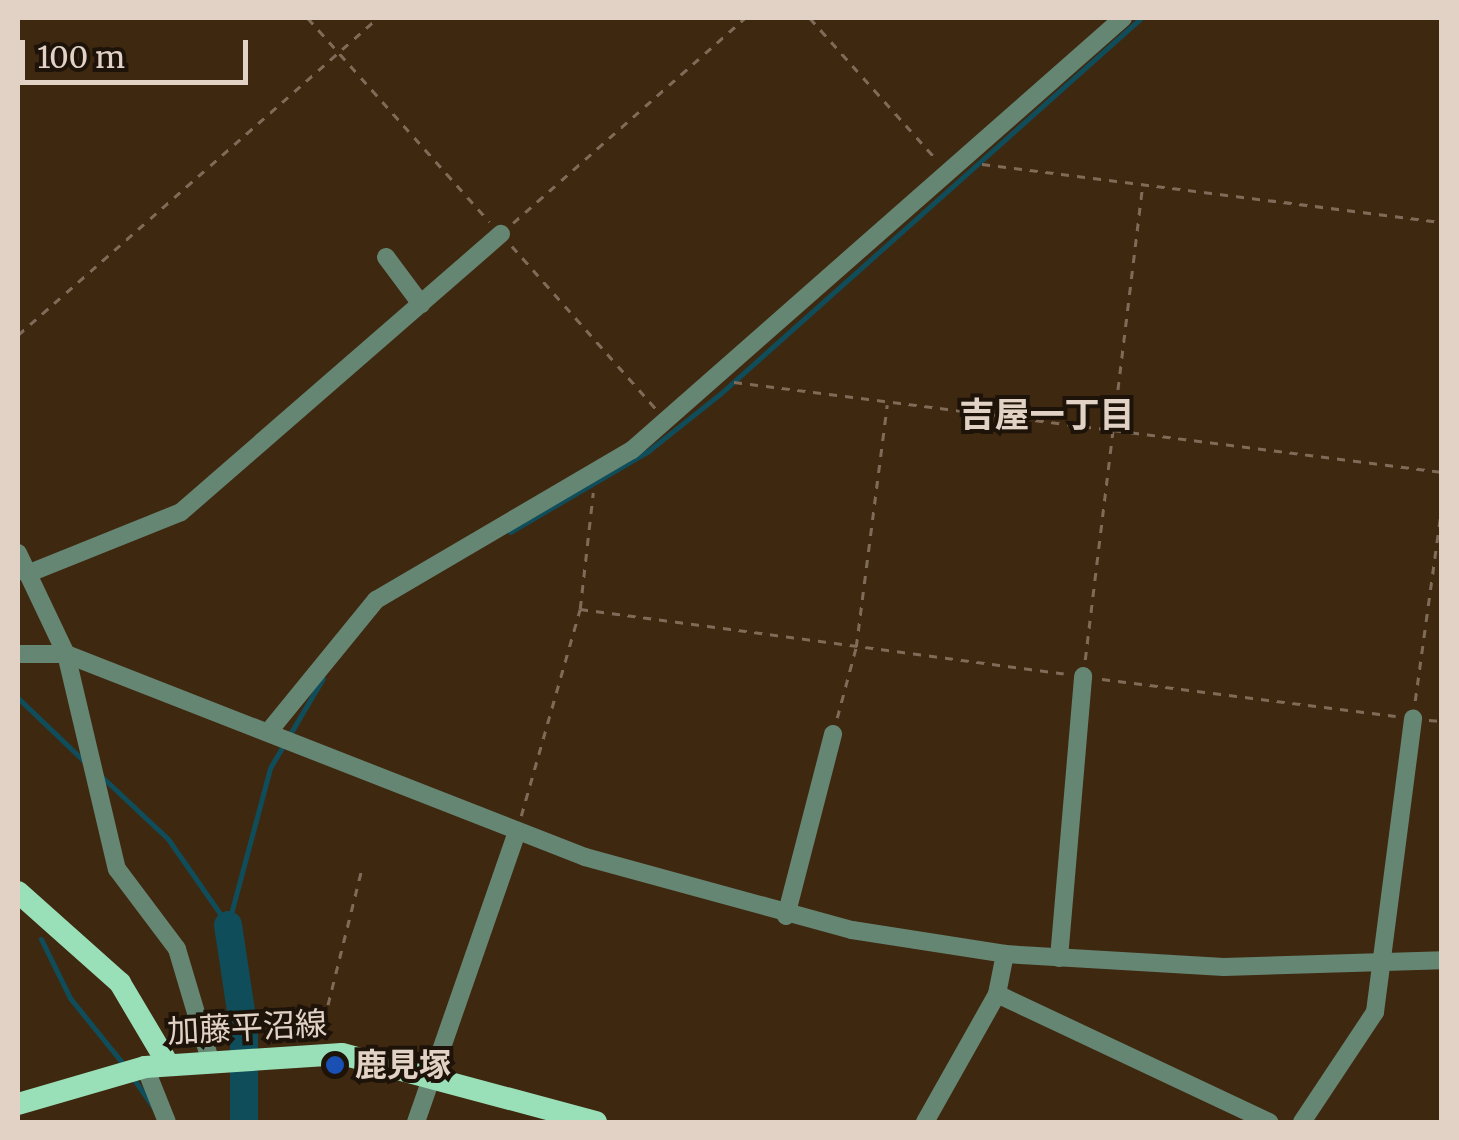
<!DOCTYPE html>
<html>
<head>
<meta charset="utf-8">
<style>
  body { margin:0 }
  #map { position:relative; width:1459px; height:1140px; overflow:hidden; background:#3f2810; font-family:Merriweather,"Noto Sans JP",serif }
  div>[style] { position:absolute }
  .stream>* { height:5px; margin:-2.5px; padding:0 2.5px; transform-origin:2.5px; border-radius:2.5px; background:#0f4d5a }
  .river>* { height:28px; margin:-14px; padding:0 14px; transform-origin:14px; border-radius:14px; background:#0f4d5a }
  .path>* { height:2.5px; margin-top:-1.25px; transform-origin:0; background:repeating-linear-gradient(90deg,#7f6b58 0 8px,transparent 0 16px) }
  .minor>* { height:18px; margin:-9px; padding:0 9px; transform-origin:9px; border-radius:9px; background:#658673 }
  .major>* { height:22px; margin:-11px; padding:0 11px; transform-origin:11px; border-radius:11px; background:#99dfb8 }
  .dots>* { width:28px; height:28px; translate:-50% -50%; box-sizing:border-box; border:5px solid #1e1309; border-radius:50% }
  span { translate:-50% -50%; white-space:nowrap; text-align:center; line-height:1.15; -webkit-text-stroke:8px #1e1309; paint-order:stroke }
  .street-label { font-size:32px; color:#e1d2c5 }
  .poi-label { font-size:32px; color:#e1d2c5; font-weight:700 }
  .left { translate:0 -50%; text-align:left }
  .neighbourhood-label { font-size:35px; color:#e1d2c5; font-weight:700 }
  .frame { position:absolute; inset:0; border:20px solid #e1d2c5; pointer-events:none }
  .scale { position:absolute; left:20px; top:40px; width:228px; height:45px; box-sizing:border-box; border:5px solid #e1d2c5; border-top:0; padding-left:12px; font-size:30px; line-height:35px; white-space:nowrap; color:#e1d2c5; -webkit-text-stroke:8px #1e1309; paint-order:stroke }
</style>
</head>
<body>
<div id="map">
  <div class="stream">
    <i style="left:510px;top:532px;width:159px;rotate:-30.3deg"></i>
    <i style="left:647px;top:452px;width:93px;rotate:-38.5deg"></i>
    <i style="left:720px;top:394px;width:564px;rotate:-41.77deg"></i>
    <i style="left:18px;top:698px;width:93px;rotate:43.7deg"></i>
    <i style="left:101px;top:776px;width:92px;rotate:43.2deg"></i>
    <i style="left:168px;top:839px;width:105px;rotate:55.1deg"></i>
    <i style="left:228px;top:925px;width:163px;rotate:-75deg"></i>
    <i style="left:270px;top:768px;width:104px;rotate:-59.5deg"></i>
    <i style="left:41px;top:939px;width:66px;rotate:63.8deg"></i>
    <i style="left:70px;top:998px;width:86px;rotate:51.1deg"></i>
    <i style="left:133px;top:1078px;width:39px;rotate:55deg"></i>
  </div>
  <div class="river">
    <i style="left:228px;top:925px;width:107px;rotate:81.4deg"></i>
    <i style="left:244px;top:1031px;width:91px;rotate:90deg"></i>
  </div>
  <div class="path">
    <i style="left:308px;top:18px;width:273px;rotate:48.3deg"></i>
    <i style="left:810px;top:18px;width:192px;rotate:48.2deg"></i>
    <i style="left:982px;top:164px;width:464px;rotate:7.2deg"></i>
    <i style="left:513px;top:223px;width:310px;rotate:-41.5deg"></i>
    <i style="left:512px;top:246px;width:217px;rotate:48.5deg"></i>
    <i style="left:18px;top:335px;width:479px;rotate:-41.4deg"></i>
    <i style="left:734px;top:382px;width:714px;rotate:7.24deg"></i>
    <i style="left:580px;top:609px;width:488px;rotate:7.6deg"></i>
    <i style="left:1085px;top:660px;width:480px;rotate:-83.1deg"></i>
    <i style="left:1102px;top:679px;width:296px;rotate:7.2deg"></i>
    <i style="left:1415px;top:701px;width:199px;rotate:-82.2deg"></i>
    <i style="left:837px;top:718px;width:73px;rotate:-75deg"></i>
    <i style="left:856px;top:647px;width:244px;rotate:-82.7deg"></i>
    <i style="left:1429px;top:720px;width:13px;rotate:4deg"></i>
    <i style="left:521px;top:816px;width:215px;rotate:-74.1deg"></i>
    <i style="left:580px;top:609px;width:117px;rotate:-83.6deg"></i>
    <i style="left:320px;top:1036px;width:169px;rotate:-76deg"></i>
  </div>
  <div class="minor">
    <i style="left:386px;top:257px;width:59px;rotate:53.3deg"></i>
    <i style="left:18px;top:553px;width:112px;rotate:64.6deg"></i>
    <i style="left:66px;top:654px;width:221px;rotate:76.7deg"></i>
    <i style="left:117px;top:869px;width:100px;rotate:53.1deg"></i>
    <i style="left:177px;top:949px;width:116px;rotate:73.4deg"></i>
    <i style="left:27px;top:574px;width:166px;rotate:-21.9deg"></i>
    <i style="left:181px;top:512px;width:424px;rotate:-41deg"></i>
    <i style="left:18px;top:654px;width:48px"></i>
    <i style="left:66px;top:654px;width:557px;rotate:21.36deg"></i>
    <i style="left:585px;top:857px;width:277px;rotate:15.3deg"></i>
    <i style="left:852px;top:930px;width:155px;rotate:8.9deg"></i>
    <i style="left:1005px;top:954px;width:219px;rotate:3.4deg"></i>
    <i style="left:1224px;top:967px;width:218px;rotate:-1.8deg"></i>
    <i style="left:270px;top:730px;width:168px;rotate:-50.8deg"></i>
    <i style="left:376px;top:600px;width:297px;rotate:-30.4deg"></i>
    <i style="left:632px;top:450px;width:654px;rotate:-41.34deg"></i>
    <i style="left:786px;top:916px;width:188px;rotate:-75.5deg"></i>
    <i style="left:1059px;top:958px;width:283px;rotate:-85.1deg"></i>
    <i style="left:997px;top:994px;width:301px;rotate:25.2deg"></i>
    <i style="left:145px;top:1067px;width:59px;rotate:68.2deg"></i>
    <i style="left:416px;top:1122px;width:307px;rotate:-70.8deg"></i>
    <i style="left:925px;top:1122px;width:147px;rotate:-60.6deg"></i>
    <i style="left:997px;top:994px;width:41px;rotate:-78.7deg"></i>
    <i style="left:1302px;top:1122px;width:132px;rotate:-56.4deg"></i>
    <i style="left:1375px;top:1012px;width:296px;rotate:-82.6deg"></i>
  </div>
  <div class="major">
    <i style="left:18px;top:892px;width:137px;rotate:41.7deg"></i>
    <i style="left:120px;top:983px;width:94px;rotate:59.3deg"></i>
    <i style="left:18px;top:1104px;width:132px;rotate:-16.2deg"></i>
    <i style="left:145px;top:1067px;width:197px;rotate:-3.8deg"></i>
    <i style="left:342px;top:1054px;width:263px;rotate:15deg"></i>
  </div>
  <div class="dots">
    <i style="left:335px;top:1065px;background:#1a4fb4"></i>
  </div>
  <div class="street-label">
    <span style="left:247px;top:1028px;rotate:-3deg">加藤平沼線</span>
  </div>
  <div class="poi-label">
    <span class="left" style="left:355px;top:1065px">鹿見塚</span>
  </div>
  <div class="neighbourhood-label">
    <span style="left:1047px;top:415px">吉屋一丁目</span>
  </div>
  <div class="frame"></div>
  <div class="scale">100 m</div>
</div>
</body>
</html>
